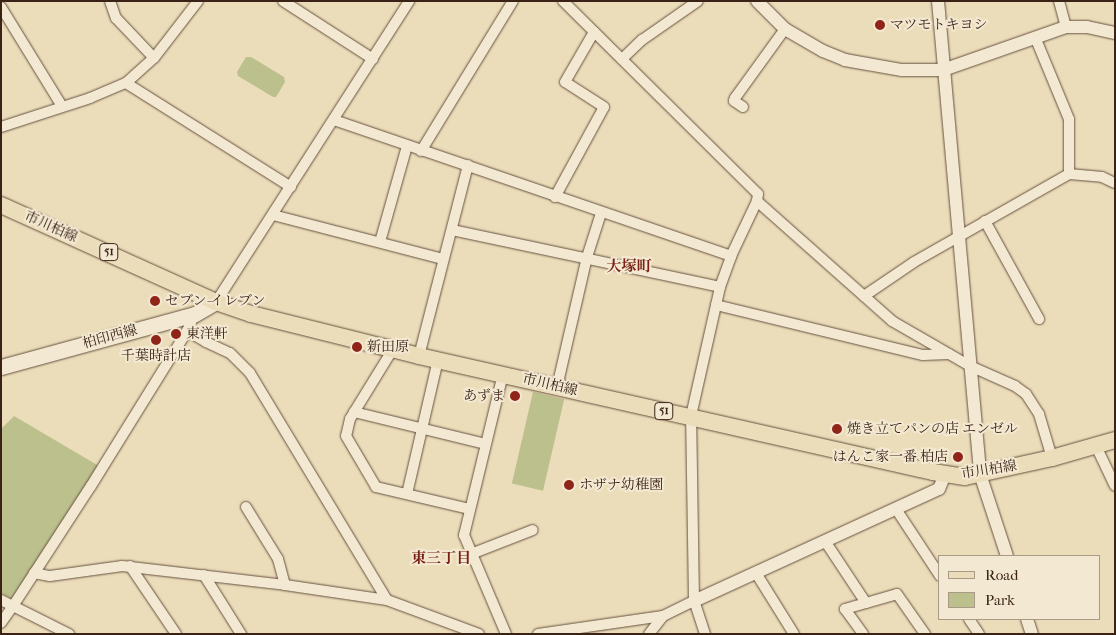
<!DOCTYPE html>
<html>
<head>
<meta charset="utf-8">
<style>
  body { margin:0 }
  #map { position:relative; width:1116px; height:635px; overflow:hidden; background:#ecddba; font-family:"IM FELL French Canon","Noto Serif JP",serif }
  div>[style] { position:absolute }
  .green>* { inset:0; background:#bcc08d; transform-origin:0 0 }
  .roads { filter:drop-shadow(0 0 1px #665140) drop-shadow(0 0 1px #665140) }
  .minor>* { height:10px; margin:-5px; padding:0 5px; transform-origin:5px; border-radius:5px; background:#f3e9d2 }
  .tertiary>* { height:12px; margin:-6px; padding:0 6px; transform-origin:6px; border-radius:6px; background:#f3e9d2 }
  .secondary>* { height:15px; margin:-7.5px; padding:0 7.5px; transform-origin:7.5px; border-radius:7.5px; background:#f3e9d2 }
  .primary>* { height:16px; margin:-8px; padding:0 8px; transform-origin:8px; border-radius:8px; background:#ecddba }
  .dots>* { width:14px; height:14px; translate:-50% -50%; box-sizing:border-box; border:2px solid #f3e9d2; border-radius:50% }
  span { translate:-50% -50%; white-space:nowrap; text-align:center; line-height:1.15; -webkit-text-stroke:4px #f3e9d2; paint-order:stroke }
  .shield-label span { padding:1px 4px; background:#f3e9d2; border:1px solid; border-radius:4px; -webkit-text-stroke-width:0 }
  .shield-label { font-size:12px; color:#3a2217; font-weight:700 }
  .poi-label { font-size:14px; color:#3a2217 }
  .left { translate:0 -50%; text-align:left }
  .right { translate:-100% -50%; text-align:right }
  .street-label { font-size:14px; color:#3a2217 }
  .neighbourhood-label { font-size:15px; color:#7a1f14; font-weight:700 }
  .frame { position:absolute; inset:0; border:2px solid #3a2217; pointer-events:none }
  .legend { position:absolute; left:938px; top:555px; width:162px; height:65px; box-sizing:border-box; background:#f3e9d2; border:1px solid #a99987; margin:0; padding:6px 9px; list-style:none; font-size:15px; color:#3a2217 }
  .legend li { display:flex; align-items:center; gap:10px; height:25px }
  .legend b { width:25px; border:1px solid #a99987 }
</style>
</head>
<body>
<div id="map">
  <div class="green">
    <i style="clip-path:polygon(246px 57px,251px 57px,284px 77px,285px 82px,276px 97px,273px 97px,238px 76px,237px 72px)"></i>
    <i style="left:533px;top:392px;width:32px;height:94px;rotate:13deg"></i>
    <i style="clip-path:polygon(14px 416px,99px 466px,14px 600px,1px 593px,1px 429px)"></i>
  </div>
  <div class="roads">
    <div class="minor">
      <i style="left:110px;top:1px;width:18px;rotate:71deg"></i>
      <i style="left:116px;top:18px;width:55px;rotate:46.5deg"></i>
      <i style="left:283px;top:1px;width:107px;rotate:32.8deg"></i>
      <i style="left:563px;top:1px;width:274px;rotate:44.7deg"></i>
      <i style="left:758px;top:194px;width:7px;rotate:98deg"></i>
      <i style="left:757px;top:201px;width:181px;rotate:41.6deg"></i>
      <i style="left:892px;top:321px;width:90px;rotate:30deg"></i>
      <i style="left:970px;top:366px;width:49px;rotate:24deg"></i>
      <i style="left:1015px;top:386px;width:14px;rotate:36deg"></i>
      <i style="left:1026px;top:394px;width:24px;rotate:57deg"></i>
      <i style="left:1039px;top:414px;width:46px;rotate:73.5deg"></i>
      <i style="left:1059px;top:1px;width:27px;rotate:75deg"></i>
      <i style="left:1px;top:7px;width:116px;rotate:58.4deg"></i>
      <i style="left:1035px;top:37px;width:89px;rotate:67.5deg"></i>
      <i style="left:1069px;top:119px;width:55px;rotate:90deg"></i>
      <i style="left:622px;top:59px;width:28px;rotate:-44deg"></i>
      <i style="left:642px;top:40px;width:68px;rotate:-34.9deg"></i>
      <i style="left:126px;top:83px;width:195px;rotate:32.2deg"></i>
      <i style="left:743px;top:107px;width:11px;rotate:-146deg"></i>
      <i style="left:734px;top:101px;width:3px;rotate:-72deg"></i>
      <i style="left:735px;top:98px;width:85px;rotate:-54.1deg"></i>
      <i style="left:334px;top:120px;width:420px;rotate:18.9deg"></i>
      <i style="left:1px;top:127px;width:94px;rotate:-18deg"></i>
      <i style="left:90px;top:98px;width:39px;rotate:-23deg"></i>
      <i style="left:126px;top:83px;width:38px;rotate:-42deg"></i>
      <i style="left:154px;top:58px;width:72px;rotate:-52.3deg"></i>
      <i style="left:421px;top:151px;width:176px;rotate:-58.5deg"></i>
      <i style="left:555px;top:197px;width:102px;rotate:-61.4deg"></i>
      <i style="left:604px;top:107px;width:46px;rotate:-147.3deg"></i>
      <i style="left:565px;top:82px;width:58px;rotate:-59.9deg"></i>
      <i style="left:273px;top:215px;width:176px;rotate:14.5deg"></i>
      <i style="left:985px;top:221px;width:112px;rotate:61.1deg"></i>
      <i style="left:452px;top:230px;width:274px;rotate:12deg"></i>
      <i style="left:720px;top:287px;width:33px;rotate:-70deg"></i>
      <i style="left:731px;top:256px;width:61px;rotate:-64.7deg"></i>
      <i style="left:380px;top:242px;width:100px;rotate:-74.3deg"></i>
      <i style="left:864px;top:296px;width:60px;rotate:-34.2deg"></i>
      <i style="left:914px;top:262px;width:178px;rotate:-29.6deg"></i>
      <i style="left:1069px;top:174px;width:33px;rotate:5deg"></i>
      <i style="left:1102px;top:177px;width:14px;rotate:25deg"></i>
      <i style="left:216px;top:302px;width:358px;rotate:-57.3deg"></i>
      <i style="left:716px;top:305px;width:213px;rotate:13.6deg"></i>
      <i style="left:923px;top:355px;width:26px;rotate:-2deg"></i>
      <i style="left:187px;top:331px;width:22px;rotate:30deg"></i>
      <i style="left:206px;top:342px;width:26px;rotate:25deg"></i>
      <i style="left:230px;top:353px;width:28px;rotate:45deg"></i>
      <i style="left:250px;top:373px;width:265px;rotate:58.9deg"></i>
      <i style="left:393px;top:349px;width:82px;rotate:121.6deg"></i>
      <i style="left:350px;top:419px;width:17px;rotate:103deg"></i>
      <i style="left:346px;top:436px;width:59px;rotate:59.5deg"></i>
      <i style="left:376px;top:487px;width:96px;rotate:13.3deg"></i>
      <i style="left:419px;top:356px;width:197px;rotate:-75.6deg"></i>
      <i style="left:503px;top:374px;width:166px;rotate:103.6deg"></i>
      <i style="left:464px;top:535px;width:108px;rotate:67deg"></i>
      <i style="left:557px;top:387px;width:133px;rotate:-77deg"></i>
      <i style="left:587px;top:257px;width:46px;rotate:-72.3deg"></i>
      <i style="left:354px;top:412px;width:135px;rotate:13.7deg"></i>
      <i style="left:1096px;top:446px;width:44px;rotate:64.6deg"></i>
      <i style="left:407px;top:494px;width:138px;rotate:-77deg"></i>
      <i style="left:246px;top:507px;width:61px;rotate:58.4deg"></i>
      <i style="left:278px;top:559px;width:27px;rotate:75deg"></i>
      <i style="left:896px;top:509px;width:80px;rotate:56.7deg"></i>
      <i style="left:825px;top:541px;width:74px;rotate:56.5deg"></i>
      <i style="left:866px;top:603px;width:22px;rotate:164deg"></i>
      <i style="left:845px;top:609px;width:31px;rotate:54deg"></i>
      <i style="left:471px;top:554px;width:66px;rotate:-21.2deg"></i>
      <i style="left:130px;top:566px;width:82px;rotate:55.9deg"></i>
      <i style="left:34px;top:573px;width:16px;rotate:11deg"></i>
      <i style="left:50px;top:576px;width:73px;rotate:-7.9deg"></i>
      <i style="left:122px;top:566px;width:164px;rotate:6.6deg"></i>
      <i style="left:285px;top:585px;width:103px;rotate:8.4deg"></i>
      <i style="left:387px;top:600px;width:98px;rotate:20.3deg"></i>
      <i style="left:756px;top:573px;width:72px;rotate:58.1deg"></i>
      <i style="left:204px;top:575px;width:70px;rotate:57.9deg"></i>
      <i style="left:1px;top:600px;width:13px;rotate:27deg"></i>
      <i style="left:13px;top:606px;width:143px;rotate:-57deg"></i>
      <i style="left:91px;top:486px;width:182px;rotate:-58.2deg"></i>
      <i style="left:187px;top:331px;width:19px;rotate:-65deg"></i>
      <i style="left:866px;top:603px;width:32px;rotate:-16deg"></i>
      <i style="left:897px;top:594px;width:49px;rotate:55deg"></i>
      <i style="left:969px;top:619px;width:18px;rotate:56deg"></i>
      <i style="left:1px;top:623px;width:21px;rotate:-55deg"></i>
      <i style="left:13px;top:606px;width:63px;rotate:26.6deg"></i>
      <i style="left:538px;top:634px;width:126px;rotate:-8.2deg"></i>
      <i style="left:663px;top:616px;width:34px;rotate:-26deg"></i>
      <i style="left:649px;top:634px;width:23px;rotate:-52deg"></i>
      <i style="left:705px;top:634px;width:35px;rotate:-108deg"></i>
      <i style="left:694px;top:601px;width:185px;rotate:-90.9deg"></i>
      <i style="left:691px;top:416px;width:132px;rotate:-77.3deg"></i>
    </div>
    <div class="tertiary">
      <i style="left:757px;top:1px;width:40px;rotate:45deg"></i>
      <i style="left:785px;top:29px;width:44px;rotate:30.1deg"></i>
      <i style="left:823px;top:51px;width:24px;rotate:22deg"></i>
      <i style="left:845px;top:60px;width:58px;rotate:10deg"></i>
      <i style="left:902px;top:70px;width:41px"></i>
      <i style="left:943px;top:70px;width:130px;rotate:-19.3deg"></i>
      <i style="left:1066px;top:27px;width:21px"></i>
      <i style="left:1087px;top:27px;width:29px;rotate:12deg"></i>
      <i style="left:938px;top:1px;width:475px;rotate:84.9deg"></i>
      <i style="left:980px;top:474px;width:86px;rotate:71.8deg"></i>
      <i style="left:694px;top:601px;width:269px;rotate:-24.6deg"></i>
      <i style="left:939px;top:489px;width:16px;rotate:-68deg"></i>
      <i style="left:1027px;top:619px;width:16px;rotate:72deg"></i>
    </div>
    <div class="secondary">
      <i style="left:1px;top:367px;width:201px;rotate:-15.3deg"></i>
      <i style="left:195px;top:314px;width:24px;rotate:-30deg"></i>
    </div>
    <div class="primary">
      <i style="left:1px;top:205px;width:236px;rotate:24.3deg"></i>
      <i style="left:216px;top:302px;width:37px;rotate:19deg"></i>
      <i style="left:251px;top:314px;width:173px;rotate:14deg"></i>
      <i style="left:419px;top:356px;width:527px;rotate:12.72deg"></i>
      <i style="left:933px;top:472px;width:32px;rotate:9deg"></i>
      <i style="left:965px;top:477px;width:89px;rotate:-12.3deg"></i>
      <i style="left:1052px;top:458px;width:66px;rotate:-15.9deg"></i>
    </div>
  </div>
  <div class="dots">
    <i style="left:880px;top:25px;background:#8f2418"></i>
    <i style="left:155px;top:301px;background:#8f2418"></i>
    <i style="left:176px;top:334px;background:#8f2418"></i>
    <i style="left:156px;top:340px;background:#8f2418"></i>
    <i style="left:357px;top:347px;background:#8f2418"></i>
    <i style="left:515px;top:396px;background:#8f2418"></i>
    <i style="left:837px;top:429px;background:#8f2418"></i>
    <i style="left:958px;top:457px;background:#8f2418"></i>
    <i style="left:569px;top:485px;background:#8f2418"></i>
  </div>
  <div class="shield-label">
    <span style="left:109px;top:252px">51</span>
    <span style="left:664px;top:411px">51</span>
  </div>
  <div class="poi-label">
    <span class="left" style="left:890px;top:25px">マツモトキヨシ</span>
    <span class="left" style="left:165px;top:301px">セブン-イレブン</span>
    <span class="left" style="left:186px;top:334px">東洋軒</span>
    <span class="left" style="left:367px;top:347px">新田原</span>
    <span style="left:156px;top:356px">千葉時計店</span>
    <span class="right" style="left:505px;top:396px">あずま</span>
    <span class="left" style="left:847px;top:429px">焼き立てパンの店 エンゼル</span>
    <span class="right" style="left:948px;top:457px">はんこ家一番 柏店</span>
    <span class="left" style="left:579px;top:485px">ホザナ幼稚園</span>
  </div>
  <div class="street-label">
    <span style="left:51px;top:227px;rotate:24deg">市川柏線</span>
    <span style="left:110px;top:337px;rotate:-15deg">柏印西線</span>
    <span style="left:550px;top:385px;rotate:13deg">市川柏線</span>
    <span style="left:989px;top:470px;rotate:-9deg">市川柏線</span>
  </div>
  <div class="neighbourhood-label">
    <span style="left:629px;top:267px">大塚町</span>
    <span style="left:441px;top:559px">東三丁目</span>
  </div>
  <div class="frame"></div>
  <ul class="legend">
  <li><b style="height:6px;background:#ecddba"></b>Road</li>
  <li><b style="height:14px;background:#bcc08d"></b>Park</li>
  </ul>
</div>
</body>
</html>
